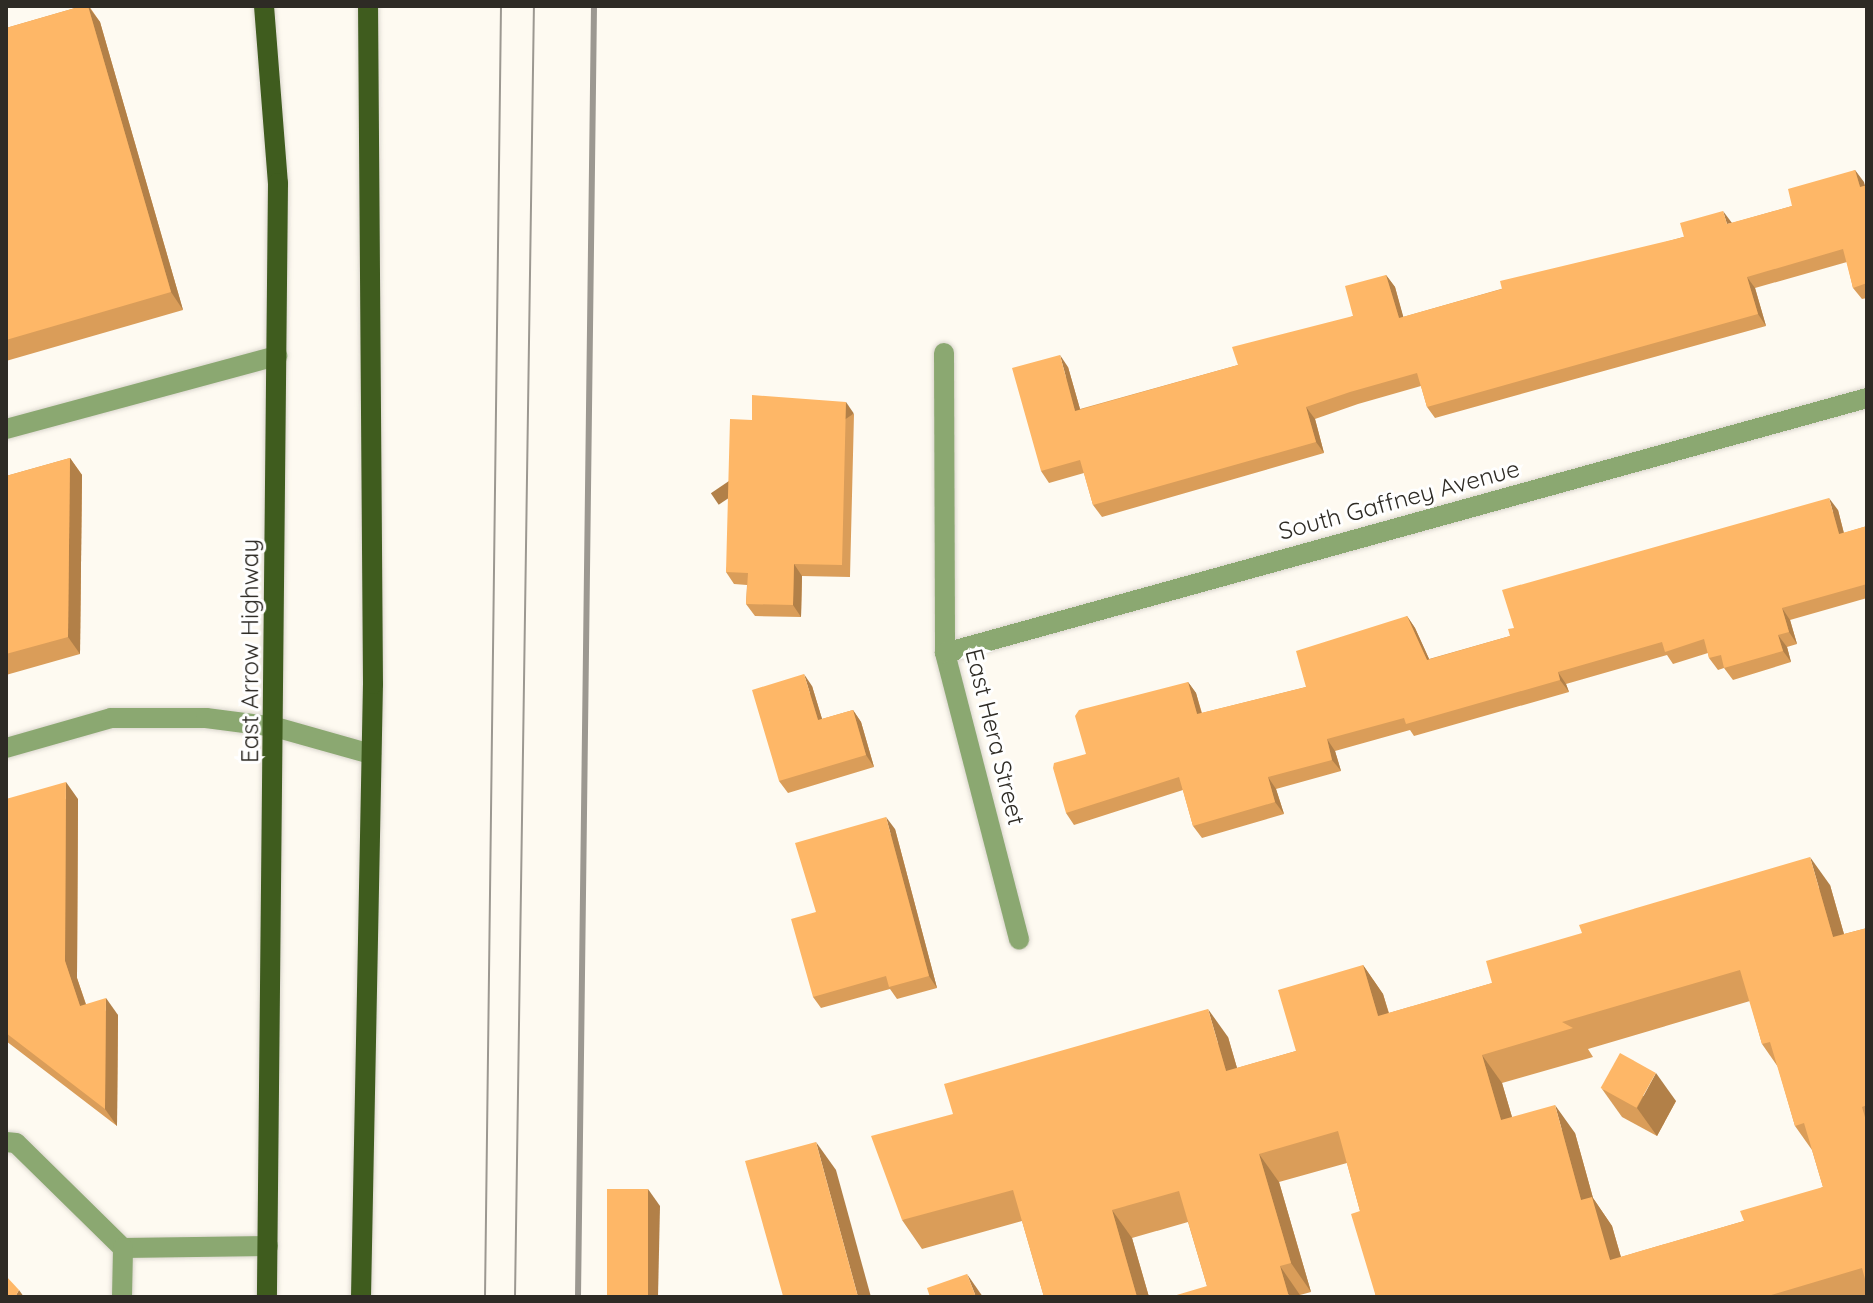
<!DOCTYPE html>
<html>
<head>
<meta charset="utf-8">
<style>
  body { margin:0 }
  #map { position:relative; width:1873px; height:1303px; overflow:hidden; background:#fefaf1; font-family:Quicksand,sans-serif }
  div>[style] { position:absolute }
  .roads { filter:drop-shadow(0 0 2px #d9d5cc) drop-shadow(0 0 2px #d9d5cc) }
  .lane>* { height:20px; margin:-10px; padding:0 10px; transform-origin:10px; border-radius:10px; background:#8ba871 }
  .street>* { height:20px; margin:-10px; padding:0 10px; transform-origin:10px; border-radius:10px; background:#8ba871 }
  .primary>* { height:20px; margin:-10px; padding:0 10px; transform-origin:10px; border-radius:10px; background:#3f5c1e }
  .tram>* { height:2px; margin:-1px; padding:0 1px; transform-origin:1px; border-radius:1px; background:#9c9891 }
  .rail>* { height:6px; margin:-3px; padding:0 3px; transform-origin:3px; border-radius:3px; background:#9c9891 }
  .wall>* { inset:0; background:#da9d59 }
  .shaded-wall>* { inset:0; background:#b28048; transform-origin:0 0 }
  .building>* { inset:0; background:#feb767; transform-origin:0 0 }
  span { translate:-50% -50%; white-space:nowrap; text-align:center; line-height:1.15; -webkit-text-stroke:6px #fff; paint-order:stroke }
  .street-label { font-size:24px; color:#2e2b25 }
  .frame { position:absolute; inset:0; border:8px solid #2e2b25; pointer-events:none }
</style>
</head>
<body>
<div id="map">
  <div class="roads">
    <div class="lane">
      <i style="left:6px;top:429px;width:281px;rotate:-15.1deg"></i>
      <i style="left:6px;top:748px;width:109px;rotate:-15.9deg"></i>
      <i style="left:111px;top:718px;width:95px"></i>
      <i style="left:206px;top:718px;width:70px;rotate:7.4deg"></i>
      <i style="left:275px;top:727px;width:100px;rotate:15.7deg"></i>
      <i style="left:6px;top:1142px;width:10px;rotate:6deg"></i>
      <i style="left:16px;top:1143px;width:150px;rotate:44.5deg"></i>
      <i style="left:123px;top:1248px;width:145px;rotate:-0.8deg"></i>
      <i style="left:122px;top:1297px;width:49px;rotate:-88.8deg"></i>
    </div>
    <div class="street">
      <i style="left:944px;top:353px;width:300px;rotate:89.8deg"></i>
      <i style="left:945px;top:653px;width:296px;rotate:75.5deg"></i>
      <i style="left:945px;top:653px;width:957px;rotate:-15.46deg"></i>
    </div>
    <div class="primary">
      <i style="left:264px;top:6px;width:178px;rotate:85.5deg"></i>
      <i style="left:278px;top:183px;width:1114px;rotate:90.57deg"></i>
      <i style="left:361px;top:1297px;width:613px;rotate:-88.88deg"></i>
      <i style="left:373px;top:684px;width:678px;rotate:-90.42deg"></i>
    </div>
  </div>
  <div class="tram">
    <i style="left:485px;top:1297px;width:1291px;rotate:-89.29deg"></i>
    <i style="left:515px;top:1297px;width:1291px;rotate:-89.16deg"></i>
  </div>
  <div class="rail">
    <i style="left:578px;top:1297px;width:1291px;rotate:-89.29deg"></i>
  </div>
  <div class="wall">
    <i style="clip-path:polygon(82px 6px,89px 6px,100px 22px,183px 310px,6px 361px,6px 28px)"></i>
    <i style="clip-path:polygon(1855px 170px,1865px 186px,1867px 185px,1867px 298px,1862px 299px,1853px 288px,1847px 262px,1755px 288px,1766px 326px,1435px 418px,1427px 407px,1421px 386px,1358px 404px,1315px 419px,1324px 453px,1102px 517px,1093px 505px,1084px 473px,1049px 483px,1041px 471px,1068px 367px,1080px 409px,1238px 365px,1353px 316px,1386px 275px,1395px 287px,1403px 317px,1792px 206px)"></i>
    <i style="clip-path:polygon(854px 414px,850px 577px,802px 576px,801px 617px,755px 616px,746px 604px,747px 585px,734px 584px,726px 572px,752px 420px)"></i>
    <i style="clip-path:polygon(70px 458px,82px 475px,80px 654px,6px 675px,6px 476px)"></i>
    <i style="clip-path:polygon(1838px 510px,1844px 533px,1867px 526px,1867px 598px,1790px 620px,1797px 644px,1787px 647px,1791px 662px,1733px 680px,1724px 668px,1718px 670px,1709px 658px,1708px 653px,1673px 664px,1667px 655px,1566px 684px,1569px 692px,1414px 736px,1410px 730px,1335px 751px,1341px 771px,1276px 789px,1284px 814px,1202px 838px,1193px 826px,1183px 790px,1074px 825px,1066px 813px,1086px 754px,1188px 682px,1196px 693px,1202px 713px,1306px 687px,1407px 616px,1415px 628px,1429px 659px,1510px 636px)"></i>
    <i style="clip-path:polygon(812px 686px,822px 719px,853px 710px,861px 722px,874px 767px,788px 793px,779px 781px)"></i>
    <i style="clip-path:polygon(6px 799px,78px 799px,77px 978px,86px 1004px,118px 1015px,117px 1126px,6px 1041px)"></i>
    <i style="clip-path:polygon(895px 829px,937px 988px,897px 999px,890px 989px,821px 1008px,813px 997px,816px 912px)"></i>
    <i style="clip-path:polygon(evenodd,1830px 885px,1844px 934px,1867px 928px,1867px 1297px,1376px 1297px,1360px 1211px,1347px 1163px,1279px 1182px,1311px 1292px,1300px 1295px,1207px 1286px,1188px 1222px,1132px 1238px,1149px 1297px,1044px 1297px,1022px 1221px,922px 1249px,902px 1220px,1228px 1037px,1237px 1068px,1296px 1051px,1363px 965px,1383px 994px,1389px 1013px,1830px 885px,1750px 1001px,1762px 1044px,1778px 1067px,1795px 1126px,1812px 1150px,1823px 1187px,1744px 1221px,1621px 1257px,1612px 1226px,1593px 1198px,1575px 1133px,1512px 1117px,1502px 1083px,1593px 1057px,1588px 1049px,1750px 1001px)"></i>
    <i style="clip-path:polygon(1602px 1089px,1676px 1101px,1657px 1136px,1622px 1117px)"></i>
  </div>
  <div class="shaded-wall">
    <i style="clip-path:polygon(88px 6px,100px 22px,183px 310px,171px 292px)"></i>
    <i style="clip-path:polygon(1855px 170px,1864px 182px,1867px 194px,1860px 187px)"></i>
    <i style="clip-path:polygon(1723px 211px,1732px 223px,1727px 224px)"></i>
    <i style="clip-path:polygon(1386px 275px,1395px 287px,1407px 330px,1399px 318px)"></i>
    <i style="clip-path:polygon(1747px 277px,1755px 288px,1766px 326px,1758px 314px)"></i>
    <i style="clip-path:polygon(1060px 355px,1068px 367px,1084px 423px,1075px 411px)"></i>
    <i style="left:846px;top:402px;width:14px;height:163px;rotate:56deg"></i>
    <i style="clip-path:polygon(1306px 407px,1315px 419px,1324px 453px,1316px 442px)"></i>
    <i style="clip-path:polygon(70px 458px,82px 475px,80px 654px,68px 637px)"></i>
    <i style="clip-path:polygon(1829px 498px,1838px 510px,1847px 546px,1839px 534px)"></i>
    <i style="clip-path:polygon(794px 564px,802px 576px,801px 617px,793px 605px)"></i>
    <i style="clip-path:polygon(1782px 608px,1790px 620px,1797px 644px,1789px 632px)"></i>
    <i style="clip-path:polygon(1407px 616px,1415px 628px,1435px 672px,1427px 660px)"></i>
    <i style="clip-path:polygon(1778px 635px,1787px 647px,1791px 662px,1783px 651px)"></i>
    <i style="clip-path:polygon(1558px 672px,1566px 684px,1569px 692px,1560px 680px)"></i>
    <i style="clip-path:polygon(804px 674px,812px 686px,826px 732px,818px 720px)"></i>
    <i style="clip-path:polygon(1188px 682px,1196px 693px,1205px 726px,1197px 714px)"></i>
    <i style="clip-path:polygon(853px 710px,861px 722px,874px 767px,866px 755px)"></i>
    <i style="clip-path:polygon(1327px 739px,1335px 751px,1341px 771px,1332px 760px)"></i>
    <i style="clip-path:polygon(1268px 777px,1276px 789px,1284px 814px,1275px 802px)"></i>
    <i style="clip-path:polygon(66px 782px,78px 799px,77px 978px,92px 1023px,80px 1006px,65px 961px)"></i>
    <i style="clip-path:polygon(886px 817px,895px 829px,937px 988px,929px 976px)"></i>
    <i style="clip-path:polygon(1810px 857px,1830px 885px,1853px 966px,1833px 937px)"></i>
    <i style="clip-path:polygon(1363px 965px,1383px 994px,1398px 1045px,1378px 1016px)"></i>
    <i style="clip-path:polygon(106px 998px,118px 1015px,117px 1126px,105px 1109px)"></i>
    <i style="clip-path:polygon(1208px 1009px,1228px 1037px,1246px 1099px,1226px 1071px)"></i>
    <i style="clip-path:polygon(1482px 1055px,1502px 1083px,1521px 1148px,1501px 1120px)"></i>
    <i style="clip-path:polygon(1656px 1073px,1676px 1101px,1657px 1136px,1637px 1108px)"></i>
    <i style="clip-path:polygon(1555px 1105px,1575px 1133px,1593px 1198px,1612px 1226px,1630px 1289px,1610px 1260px,1581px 1200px)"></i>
    <i style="clip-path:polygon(816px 1142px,836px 1170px,871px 1297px,858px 1297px)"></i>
    <i style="clip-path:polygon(1259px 1154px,1279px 1182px,1311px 1292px,1291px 1263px)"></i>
    <i style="clip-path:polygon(648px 1189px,660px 1206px,658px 1297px,646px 1297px)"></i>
    <i style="clip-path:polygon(1112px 1210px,1132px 1238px,1149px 1297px,1137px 1297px)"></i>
    <i style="clip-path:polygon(1280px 1266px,1300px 1295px,1301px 1297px,1289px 1297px)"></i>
    <i style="clip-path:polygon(967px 1274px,983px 1297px,976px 1297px)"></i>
    <i style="clip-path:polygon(19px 1290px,24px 1297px,15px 1297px)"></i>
  </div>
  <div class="building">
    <i style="clip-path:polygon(82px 6px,88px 6px,171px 292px,6px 340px,6px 28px)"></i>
    <i style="clip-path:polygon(1855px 170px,1860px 187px,1867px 185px,1867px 283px,1853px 288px,1843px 249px,1747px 277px,1758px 314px,1427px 407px,1417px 373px,1350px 392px,1306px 407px,1316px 442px,1093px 505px,1080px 460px,1041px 471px,1012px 368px,1060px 355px,1075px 411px,1238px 365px,1232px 347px,1353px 316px,1345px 286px,1386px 275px,1399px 318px,1502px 289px,1500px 281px,1684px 237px,1680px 223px,1723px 211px,1727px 224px,1792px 206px,1788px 189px)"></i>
    <i style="clip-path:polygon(752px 395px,846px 402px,842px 565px,794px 564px,793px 605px,746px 604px,748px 573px,726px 572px,730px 419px,752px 420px)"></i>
    <i style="clip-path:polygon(70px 458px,68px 637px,6px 654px,6px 476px)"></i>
    <i style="clip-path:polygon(1829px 498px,1839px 534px,1867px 526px,1867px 584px,1782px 608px,1789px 632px,1778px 635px,1783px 651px,1724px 668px,1721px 655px,1709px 658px,1704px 639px,1665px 652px,1662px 642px,1558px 672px,1560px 680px,1406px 724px,1404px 718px,1327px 739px,1332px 760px,1268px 777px,1275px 802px,1193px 826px,1179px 777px,1066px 813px,1053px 768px,1054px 763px,1086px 754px,1075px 716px,1079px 710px,1188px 682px,1197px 714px,1306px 687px,1296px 651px,1407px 616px,1427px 660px,1510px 636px,1508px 629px,1514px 628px,1502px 590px)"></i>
    <i style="clip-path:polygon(804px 674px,818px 720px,853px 710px,866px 755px,779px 781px,752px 690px)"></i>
    <i style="clip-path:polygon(66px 782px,65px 961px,80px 1006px,106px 998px,105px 1109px,6px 1033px,6px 799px)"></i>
    <i style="clip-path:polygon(886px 817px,929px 976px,889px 987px,886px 976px,813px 997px,791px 919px,816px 912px,795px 843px)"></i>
    <i style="clip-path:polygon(evenodd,1810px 857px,1833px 937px,1867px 928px,1867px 1105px,1862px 1107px,1867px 1124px,1867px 1278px,1865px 1279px,1862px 1268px,1768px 1296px,1768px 1297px,1376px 1297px,1351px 1214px,1360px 1211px,1338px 1131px,1259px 1154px,1291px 1263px,1280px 1266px,1289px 1297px,1170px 1297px,1207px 1286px,1179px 1191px,1112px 1210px,1137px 1297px,1044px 1297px,1013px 1190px,902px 1220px,871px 1136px,953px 1114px,944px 1084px,1208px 1009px,1226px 1071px,1296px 1051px,1278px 990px,1363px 965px,1378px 1016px,1492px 983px,1486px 961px,1582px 933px,1579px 925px,1810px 857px,1740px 970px,1762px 1044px,1770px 1042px,1795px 1126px,1804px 1123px,1823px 1187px,1740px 1211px,1744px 1221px,1610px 1260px,1592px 1197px,1581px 1200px,1555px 1105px,1501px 1120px,1482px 1055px,1573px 1028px,1562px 1022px,1740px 970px)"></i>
    <i style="left:1620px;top:1053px;width:41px;height:40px;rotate:29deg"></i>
    <i style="clip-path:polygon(816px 1142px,858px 1297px,767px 1297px,766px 1296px,783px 1296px,745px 1161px)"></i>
    <i style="left:607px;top:1189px;width:41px;height:108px"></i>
    <i style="clip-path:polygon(967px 1274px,976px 1297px,930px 1297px,927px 1288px)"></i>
    <i style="clip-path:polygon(6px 1276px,19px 1290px,15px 1297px,6px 1297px)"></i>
  </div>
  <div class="street-label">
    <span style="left:1399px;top:500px;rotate:-15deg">South Gaffney Avenue</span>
    <span style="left:250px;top:651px;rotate:-90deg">East Arrow Highway</span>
    <span style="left:995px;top:737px;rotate:76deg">East Hera Street</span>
  </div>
  <div class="frame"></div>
</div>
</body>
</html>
